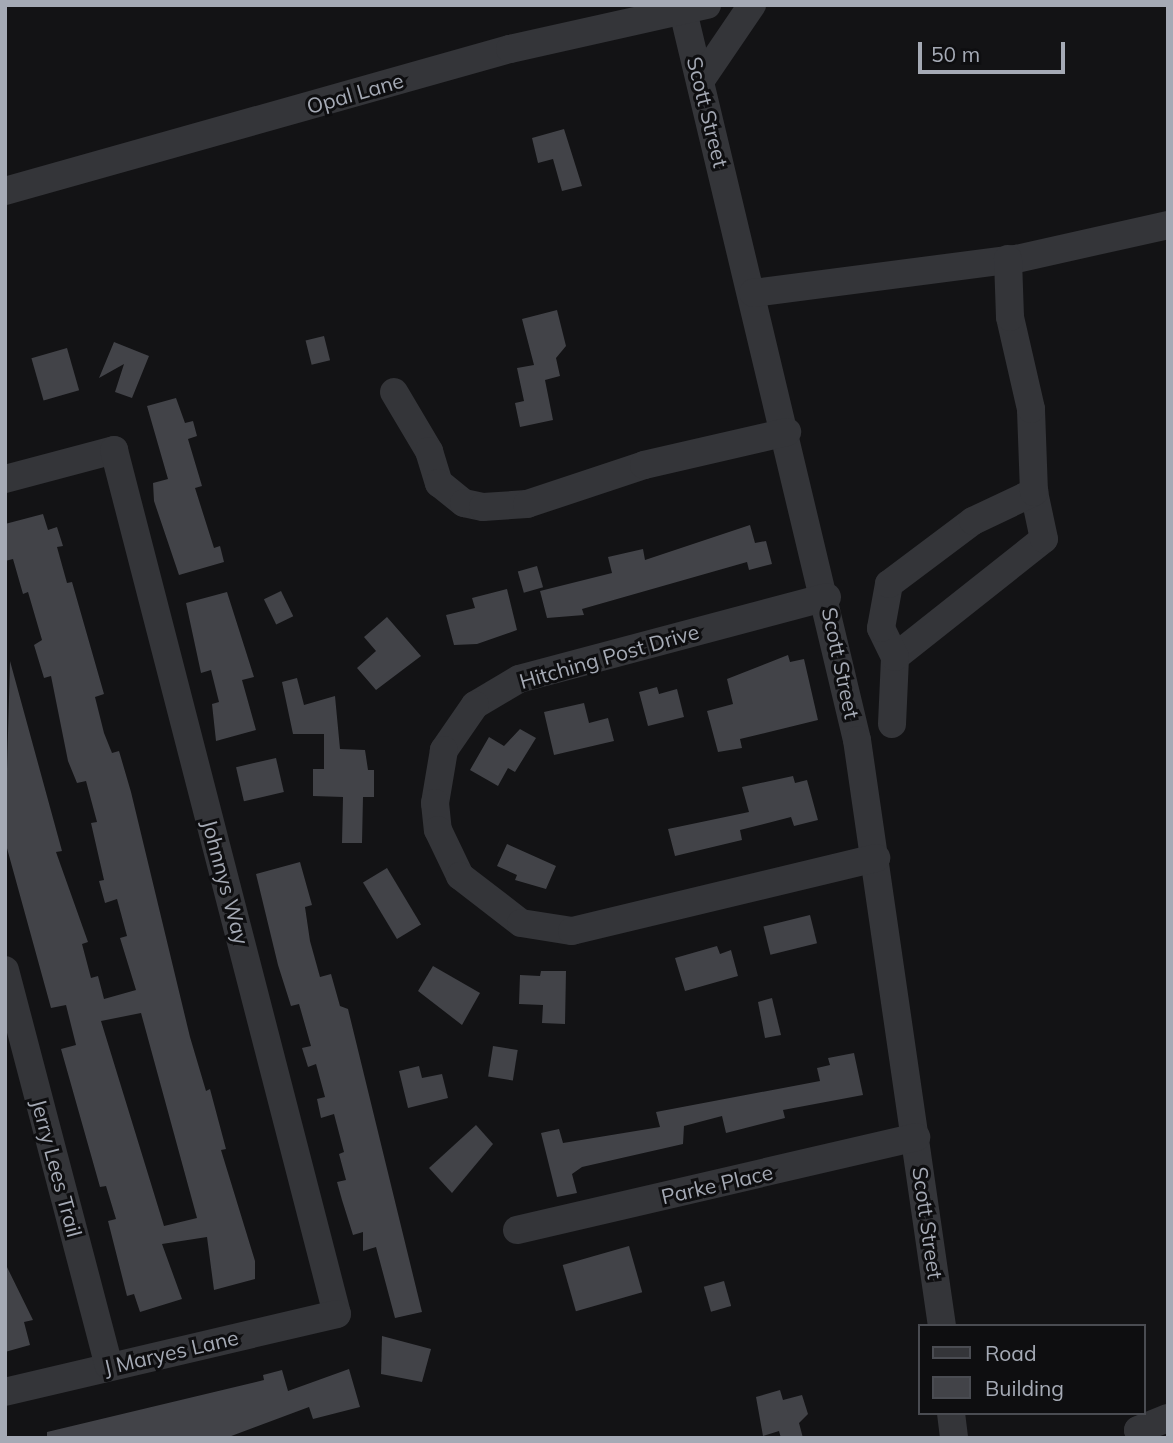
<!DOCTYPE html>
<html>
<head>
<meta charset="utf-8">
<style>
  body { margin:0 }
  #map { position:relative; width:1173px; height:1443px; overflow:hidden; background:#131315; font-family:Mulish,sans-serif }
  div>[style] { position:absolute }
  .building>* { inset:0; background:#424348; transform-origin:0 0 }
  .minor>* { height:28px; margin:-14px; padding:0 14px; transform-origin:14px; border-radius:14px; background:#343539 }
  span { translate:-50% -50%; white-space:nowrap; text-align:center; line-height:1.15; -webkit-text-stroke:6px #0e0e10; paint-order:stroke }
  .street-label { font-size:21px; color:#a5aab5 }
  .frame { position:absolute; inset:0; border:7px solid #a5aab5; pointer-events:none }
  .legend { position:absolute; left:918px; top:1324px; width:228px; height:91px; box-sizing:border-box; background:#0e0e10; border:2px solid #4a4c52; margin:0; padding:9px 12px; list-style:none; font-size:21px; color:#a5aab5 }
  .legend li { display:flex; align-items:center; gap:14px; height:35px }
  .legend b { width:35px; border:2px solid #4a4c52 }
  .scale { position:absolute; left:918px; top:42px; width:147px; height:32px; box-sizing:border-box; border:4px solid #a5aab5; border-top:0; padding-left:9px; font-size:21px; line-height:24px; white-space:nowrap; color:#a5aab5; -webkit-text-stroke:5px #0e0e10; paint-order:stroke }
</style>
</head>
<body>
<div id="map">
  <div class="building">
    <i style="clip-path:polygon(564px 129px,582px 186px,562px 191px,553px 159px,538px 163px,532px 138px)"></i>
    <i style="clip-path:polygon(557px 310px,566px 346px,556px 358px,560px 376px,545px 380px,553px 420px,520px 427px,515px 403px,524px 401px,517px 368px,534px 365px,522px 319px)"></i>
    <i style="left:324px;top:336px;width:25px;height:19px;rotate:76deg"></i>
    <i style="clip-path:polygon(114px 342px,149px 356px,132px 398px,115px 392px,124px 364px,99px 378px)"></i>
    <i style="left:67px;top:348px;width:44px;height:37px;rotate:74deg"></i>
    <i style="clip-path:polygon(176px 398px,185px 423px,193px 421px,197px 436px,188px 439px,202px 486px,195px 488px,214px 548px,220px 546px,224px 562px,179px 575px,154px 501px,153px 483px,168px 479px,147px 406px)"></i>
    <i style="clip-path:polygon(evenodd,43px 514px,48px 530px,57px 527px,63px 546px,57px 547px,67px 583px,72px 582px,104px 694px,95px 697px,104px 733px,112px 753px,119px 751px,131px 792px,190px 1037px,206px 1091px,210px 1089px,226px 1149px,221px 1150px,255px 1261px,255px 1279px,214px 1290px,207px 1237px,162px 1244px,182px 1299px,140px 1312px,134px 1294px,127px 1296px,108px 1221px,116px 1219px,106px 1186px,100px 1187px,61px 1049px,76px 1045px,66px 1005px,51px 1008px,5px 841px,10px 661px,62px 851px,56px 852px,88px 942px,82px 944px,91px 978px,98px 976px,104px 999px,136px 990px,120px 938px,127px 936px,117px 899px,105px 903px,99px 881px,104px 880px,91px 823px,97px 822px,86px 781px,77px 783px,68px 761px,51px 676px,44px 678px,34px 645px,42px 640px,28px 592px,23px 594px,13px 559px,5px 561px,5px 524px,43px 514px,141px 1013px,197px 1218px,164px 1226px,101px 1021px,141px 1013px)"></i>
    <i style="clip-path:polygon(750px 525px,755px 543px,766px 541px,772px 564px,749px 570px,747px 562px,582px 609px,584px 615px,547px 618px,540px 591px,612px 573px,608px 557px,643px 549px,645px 560px)"></i>
    <i style="left:537px;top:566px;width:22px;height:20px;rotate:74deg"></i>
    <i style="clip-path:polygon(507px 589px,517px 630px,477px 644px,454px 645px,446px 615px,475px 608px,472px 598px)"></i>
    <i style="left:281px;top:591px;width:28px;height:19px;rotate:64deg"></i>
    <i style="clip-path:polygon(227px 592px,254px 677px,242px 680px,256px 730px,216px 741px,212px 704px,219px 702px,211px 670px,201px 673px,186px 603px)"></i>
    <i style="clip-path:polygon(387px 617px,421px 656px,376px 690px,357px 668px,376px 651px,364px 637px)"></i>
    <i style="clip-path:polygon(788px 655px,790px 662px,804px 659px,818px 720px,740px 739px,742px 748px,718px 752px,707px 711px,733px 704px,727px 679px)"></i>
    <i style="clip-path:polygon(297px 678px,304px 705px,335px 696px,340px 749px,365px 750px,368px 770px,374px 770px,374px 797px,363px 797px,362px 843px,342px 843px,343px 797px,313px 796px,313px 769px,324px 769px,324px 734px,293px 734px,282px 682px)"></i>
    <i style="clip-path:polygon(657px 687px,659px 694px,677px 689px,684px 717px,648px 726px,639px 692px)"></i>
    <i style="clip-path:polygon(584px 703px,589px 723px,608px 718px,614px 741px,554px 755px,544px 712px)"></i>
    <i style="clip-path:polygon(520px 729px,536px 738px,515px 772px,508px 768px,498px 786px,470px 770px,489px 737px,504px 746px)"></i>
    <i style="left:276px;top:758px;width:35px;height:41px;rotate:77deg"></i>
    <i style="clip-path:polygon(793px 776px,795px 783px,807px 780px,818px 820px,794px 826px,791px 817px,740px 830px,742px 840px,675px 856px,668px 829px,749px 812px,742px 787px)"></i>
    <i style="clip-path:polygon(507px 844px,556px 866px,546px 889px,515px 880px,517px 875px,497px 866px)"></i>
    <i style="clip-path:polygon(300px 862px,312px 905px,305px 907px,310px 941px,320px 977px,331px 974px,340px 1006px,348px 1009px,422px 1312px,395px 1318px,376px 1247px,363px 1251px,363px 1232px,353px 1235px,342px 1200px,337px 1182px,346px 1180px,339px 1154px,344px 1152px,334px 1114px,321px 1118px,317px 1099px,325px 1097px,316px 1064px,308px 1067px,302px 1048px,311px 1046px,299px 1004px,291px 1006px,278px 965px,256px 874px)"></i>
    <i style="left:387px;top:868px;width:66px;height:28px;rotate:59deg"></i>
    <i style="left:810px;top:915px;width:29px;height:48px;rotate:76deg"></i>
    <i style="clip-path:polygon(717px 946px,720px 954px,731px 950px,738px 976px,685px 991px,675px 958px)"></i>
    <i style="clip-path:polygon(433px 966px,480px 993px,462px 1025px,418px 991px)"></i>
    <i style="clip-path:polygon(541px 971px,566px 971px,565px 1024px,542px 1023px,543px 1005px,519px 1004px,520px 975px,540px 976px)"></i>
    <i style="clip-path:polygon(772px 998px,781px 1035px,765px 1038px,758px 1002px)"></i>
    <i style="left:493px;top:1046px;width:25px;height:31px;rotate:9deg"></i>
    <i style="clip-path:polygon(854px 1053px,863px 1095px,783px 1110px,785px 1118px,726px 1133px,722px 1116px,684px 1126px,683px 1144px,582px 1167px,572px 1174px,577px 1193px,557px 1197px,541px 1133px,559px 1129px,563px 1143px,660px 1127px,656px 1112px,820px 1081px,817px 1068px,830px 1065px,828px 1058px)"></i>
    <i style="clip-path:polygon(419px 1066px,422px 1078px,442px 1074px,448px 1098px,408px 1108px,399px 1071px)"></i>
    <i style="clip-path:polygon(476px 1125px,493px 1144px,452px 1193px,429px 1168px)"></i>
    <i style="left:629px;top:1246px;width:48px;height:69px;rotate:74deg"></i>
    <i style="clip-path:polygon(5px 1263px,33px 1320px,24px 1322px,30px 1345px,5px 1352px)"></i>
    <i style="left:724px;top:1281px;width:26px;height:21px;rotate:74deg"></i>
    <i style="clip-path:polygon(382px 1336px,431px 1349px,422px 1382px,381px 1374px)"></i>
    <i style="clip-path:polygon(349px 1369px,360px 1407px,313px 1419px,309px 1407px,226px 1438px,47px 1438px,47px 1432px,264px 1380px,263px 1375px,282px 1370px,288px 1391px)"></i>
    <i style="clip-path:polygon(780px 1390px,783px 1400px,802px 1395px,808px 1414px,799px 1423px,803px 1438px,781px 1438px,779px 1431px,763px 1436px,756px 1397px)"></i>
  </div>
  <div class="minor">
    <i style="left:683px;top:11px;width:749px;rotate:76.58deg"></i>
    <i style="left:857px;top:740px;width:592px;rotate:81.75deg"></i>
    <i style="left:701px;top:80px;width:91px;rotate:-55.8deg"></i>
    <i style="left:5px;top:191px;width:525px;rotate:-15.71deg"></i>
    <i style="left:510px;top:49px;width:202px;rotate:-12.6deg"></i>
    <i style="left:753px;top:293px;width:265px;rotate:-7.4deg"></i>
    <i style="left:1016px;top:259px;width:156px;rotate:-12.6deg"></i>
    <i style="left:394px;top:392px;width:69px;rotate:59.3deg"></i>
    <i style="left:429px;top:451px;width:34px;rotate:73deg"></i>
    <i style="left:439px;top:483px;width:32px;rotate:39deg"></i>
    <i style="left:464px;top:503px;width:19px;rotate:12deg"></i>
    <i style="left:483px;top:507px;width:44px;rotate:-3.9deg"></i>
    <i style="left:527px;top:504px;width:123px;rotate:-18.4deg"></i>
    <i style="left:644px;top:465px;width:147px;rotate:-13deg"></i>
    <i style="left:5px;top:479px;width:113px;rotate:-14.9deg"></i>
    <i style="left:114px;top:450px;width:892px;rotate:75.53deg"></i>
    <i style="left:337px;top:1314px;width:341px;rotate:166.8deg"></i>
    <i style="left:827px;top:597px;width:319px;rotate:165.1deg"></i>
    <i style="left:519px;top:679px;width:51px;rotate:149.4deg"></i>
    <i style="left:475px;top:705px;width:55px;rotate:124.6deg"></i>
    <i style="left:444px;top:750px;width:54px;rotate:99.6deg"></i>
    <i style="left:435px;top:803px;width:27px;rotate:84deg"></i>
    <i style="left:438px;top:830px;width:51px;rotate:64.4deg"></i>
    <i style="left:460px;top:876px;width:77px;rotate:37.6deg"></i>
    <i style="left:521px;top:923px;width:52px;rotate:8.9deg"></i>
    <i style="left:572px;top:931px;width:313px;rotate:-13.5deg"></i>
    <i style="left:895px;top:657px;width:190px;rotate:-38.4deg"></i>
    <i style="left:1044px;top:539px;width:48px;rotate:-102deg"></i>
    <i style="left:892px;top:724px;width:67px;rotate:-87.4deg"></i>
    <i style="left:895px;top:657px;width:32px;rotate:-116deg"></i>
    <i style="left:881px;top:628px;width:45px;rotate:-79.7deg"></i>
    <i style="left:889px;top:584px;width:105px;rotate:-36.9deg"></i>
    <i style="left:973px;top:521px;width:68px;rotate:-25.4deg"></i>
    <i style="left:1034px;top:492px;width:83px;rotate:-92.1deg"></i>
    <i style="left:1031px;top:409px;width:94px;rotate:-102.9deg"></i>
    <i style="left:1010px;top:317px;width:58px;rotate:-92deg"></i>
    <i style="left:5px;top:970px;width:409px;rotate:75.3deg"></i>
    <i style="left:517px;top:1230px;width:410px;rotate:-13.1deg"></i>
    <i style="left:951px;top:1413px;width:25px;rotate:83deg"></i>
    <i style="left:1140px;top:1438px;width:8px;rotate:-104deg"></i>
    <i style="left:1138px;top:1430px;width:32px;rotate:-22deg"></i>
  </div>
  <div class="street-label">
    <span style="left:355px;top:93px;rotate:-16deg">Opal Lane</span>
    <span style="left:708px;top:112px;rotate:76deg">Scott Street</span>
    <span style="left:609px;top:656px;rotate:-16deg">Hitching Post Drive</span>
    <span style="left:841px;top:663px;rotate:78deg">Scott Street</span>
    <span style="left:226px;top:882px;rotate:75deg">Johnnys Way</span>
    <span style="left:57px;top:1168px;rotate:75deg">Jerry Lees Trail</span>
    <span style="left:717px;top:1184px;rotate:-13deg">Parke Place</span>
    <span style="left:928px;top:1223px;rotate:82deg">Scott Street</span>
    <span style="left:171px;top:1352px;rotate:-13deg">J Maryes Lane</span>
  </div>
  <div class="frame"></div>
  <ul class="legend">
  <li><b style="height:9px;background:#343539"></b>Road</li>
  <li><b style="height:19px;background:#424348"></b>Building</li>
  </ul>
  <div class="scale">50 m</div>
</div>
</body>
</html>
